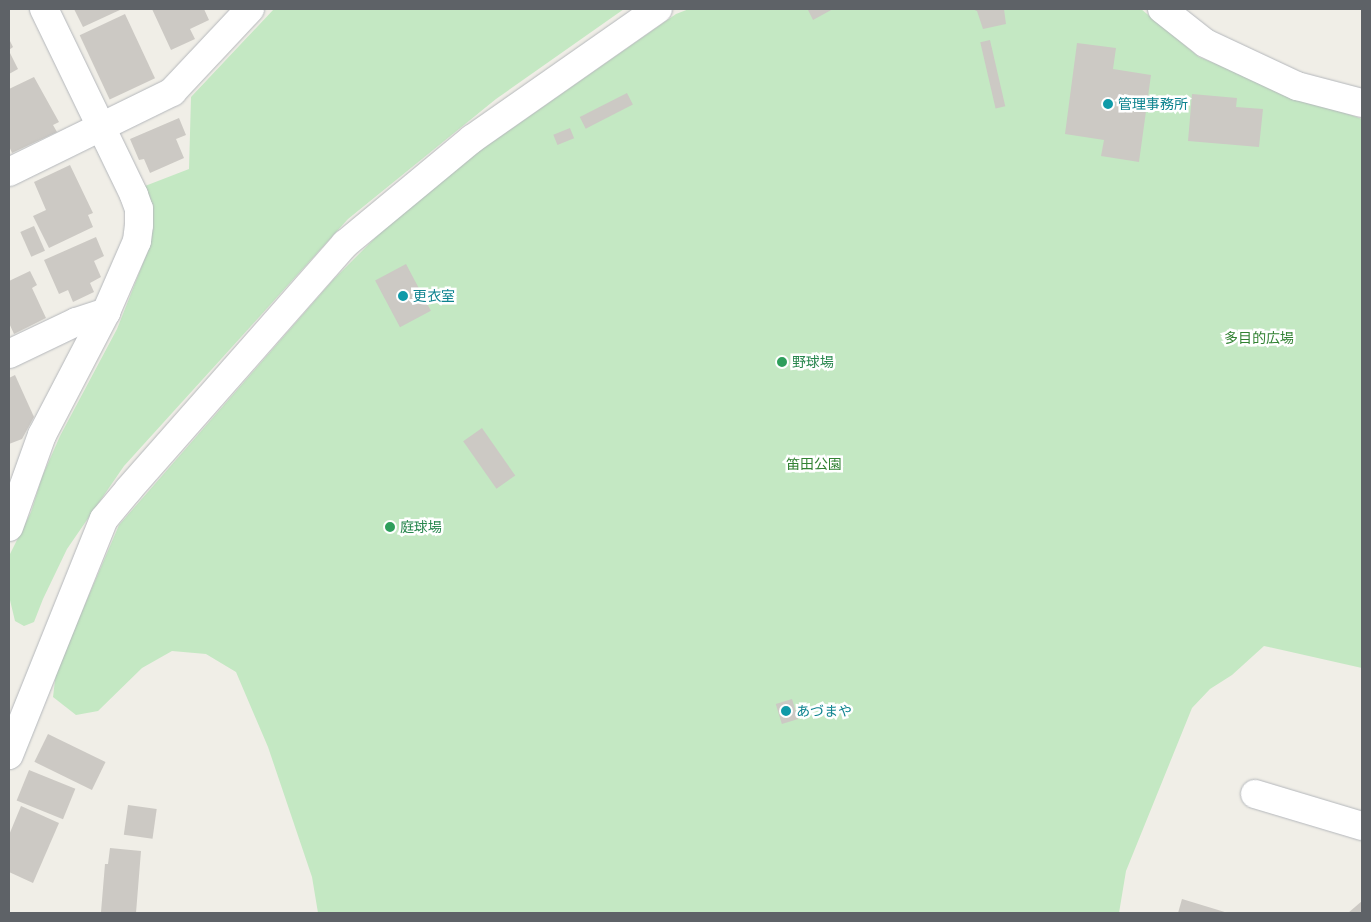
<!DOCTYPE html>
<html>
<head>
<meta charset="utf-8">
<style>
  body { margin:0 }
  #map { position:relative; width:1371px; height:922px; overflow:hidden; background:#f0eee7; font-family:"Work Sans","Noto Sans JP",sans-serif }
  div>[style] { position:absolute }
  .green>* { inset:0; background:#c4e8c3 }
  .building>* { inset:0; background:#ccc9c4; transform-origin:0 0 }
  .roads { filter:drop-shadow(0 0 1px #b4b7bb) drop-shadow(0 0 1px #b4b7bb) }
  .minor>* { height:28px; margin:-14px; padding:0 14px; transform-origin:14px; border-radius:14px; background:#fff }
  .dots>* { width:14px; height:14px; translate:-50% -50%; box-sizing:border-box; border:2px solid #fff; border-radius:50% }
  span { translate:-50% -50%; white-space:nowrap; text-align:center; line-height:1.15; -webkit-text-stroke:5px #fff; paint-order:stroke }
  .culture-label { font-size:14px; color:#0d838f }
  .left { translate:0 -50%; text-align:left }
  .park-label { font-size:14px; color:#328233 }
  .leisure-label { font-size:14px; color:#27864d }
  .frame { position:absolute; inset:0; border:10px solid #5e6267; pointer-events:none }
</style>
</head>
<body>
<div id="map">
  <div class="green">
    <i style="clip-path:polygon(274px 9px,624px 9px,496px 99px,348px 219px,124px 466px,67px 549px,43px 599px,34px 622px,24px 626px,15px 621px,9px 596px,9px 556px,31px 512px,42px 477px,60px 436px,117px 329px,147px 253px,153px 229px,145px 186px,189px 169px,191px 97px)"></i>
    <i style="clip-path:polygon(689px 9px,1141px 9px,1199px 57px,1271px 86px,1362px 119px,1362px 668px,1264px 646px,1232px 675px,1210px 689px,1192px 708px,1126px 871px,1119px 913px,318px 913px,312px 877px,268px 747px,236px 672px,206px 654px,172px 651px,142px 668px,98px 711px,76px 715px,53px 697px,56px 672px,119px 525px,333px 280px,421px 192px,676px 14px)"></i>
  </div>
  <div class="building">
    <i style="clip-path:polygon(74px 9px,122px 9px,83px 27px)"></i>
    <i style="clip-path:polygon(152px 9px,204px 9px,209px 20px,190px 29px,195px 39px,171px 50px)"></i>
    <i style="clip-path:polygon(811px 9px,833px 9px,813px 20px,808px 10px)"></i>
    <i style="clip-path:polygon(972px 9px,1004px 9px,1006px 24px,983px 29px,977px 11px)"></i>
    <i style="left:125px;top:14px;width:71px;height:50px;rotate:65deg"></i>
    <i style="clip-path:polygon(9px 39px,13px 47px,9px 50px)"></i>
    <i style="left:990px;top:40px;width:68px;height:10px;rotate:77deg"></i>
    <i style="clip-path:polygon(1077px 43px,1116px 48px,1113px 69px,1151px 75px,1139px 162px,1101px 156px,1104px 140px,1065px 134px)"></i>
    <i style="clip-path:polygon(9px 51px,18px 69px,9px 74px)"></i>
    <i style="clip-path:polygon(34px 77px,59px 122px,53px 125px,57px 132px,12px 153px,9px 146px,9px 89px)"></i>
    <i style="left:627px;top:93px;width:13px;height:53px;rotate:63deg"></i>
    <i style="clip-path:polygon(1192px 94px,1237px 98px,1236px 107px,1263px 109px,1259px 147px,1188px 141px)"></i>
    <i style="clip-path:polygon(179px 118px,186px 135px,176px 139px,184px 158px,150px 173px,144px 159px,139px 160px,130px 139px)"></i>
    <i style="left:570px;top:128px;width:11px;height:18px;rotate:68deg"></i>
    <i style="clip-path:polygon(70px 165px,93px 213px,88px 215px,93px 227px,49px 248px,33px 216px,46px 210px,34px 182px)"></i>
    <i style="left:34px;top:226px;width:27px;height:15px;rotate:66deg"></i>
    <i style="clip-path:polygon(96px 237px,104px 256px,94px 261px,101px 277px,90px 283px,94px 292px,73px 302px,68px 290px,59px 294px,44px 260px)"></i>
    <i style="left:406px;top:264px;width:53px;height:35px;rotate:62deg"></i>
    <i style="clip-path:polygon(30px 271px,37px 285px,32px 288px,46px 318px,14px 334px,9px 323px,9px 281px)"></i>
    <i style="clip-path:polygon(15px 375px,34px 417px,22px 439px,9px 444px,9px 378px)"></i>
    <i style="left:482px;top:428px;width:58px;height:23px;rotate:55deg"></i>
    <i style="left:792px;top:699px;width:21px;height:17px;rotate:73deg"></i>
    <i style="left:48px;top:734px;width:64px;height:31px;rotate:26deg"></i>
    <i style="left:29px;top:770px;width:50px;height:33px;rotate:22deg"></i>
    <i style="left:128px;top:805px;width:29px;height:30px;rotate:8deg"></i>
    <i style="clip-path:polygon(21px 806px,59px 823px,33px 883px,9px 872px,9px 835px)"></i>
    <i style="clip-path:polygon(110px 848px,141px 851px,136px 913px,101px 912px,105px 864px,108px 864px)"></i>
    <i style="clip-path:polygon(1182px 899px,1228px 913px,1178px 913px)"></i>
    <i style="clip-path:polygon(1362px 901px,1362px 913px,1348px 913px)"></i>
  </div>
  <div class="roads">
    <div class="minor">
      <i style="left:1162px;top:9px;width:55px;rotate:38.3deg"></i>
      <i style="left:1205px;top:43px;width:102px;rotate:25.1deg"></i>
      <i style="left:1297px;top:86px;width:67px;rotate:14.7deg"></i>
      <i style="left:9px;top:172px;width:182px;rotate:-26.1deg"></i>
      <i style="left:172px;top:92px;width:114px;rotate:-46.8deg"></i>
      <i style="left:9px;top:354px;width:74px;rotate:-25.5deg"></i>
      <i style="left:76px;top:322px;width:32px;rotate:-18deg"></i>
      <i style="left:106px;top:312px;width:77px;rotate:-66.4deg"></i>
      <i style="left:137px;top:241px;width:16px;rotate:-83deg"></i>
      <i style="left:139px;top:225px;width:16px;rotate:-90deg"></i>
      <i style="left:139px;top:209px;width:15px;rotate:-110deg"></i>
      <i style="left:134px;top:195px;width:207px;rotate:-115.8deg"></i>
      <i style="left:9px;top:527px;width:98px;rotate:-70.3deg"></i>
      <i style="left:42px;top:435px;width:139px;rotate:-62.5deg"></i>
      <i style="left:9px;top:755px;width:254px;rotate:-68.1deg"></i>
      <i style="left:104px;top:519px;width:39px;rotate:-50deg"></i>
      <i style="left:129px;top:489px;width:327px;rotate:-48.6deg"></i>
      <i style="left:345px;top:244px;width:165px;rotate:-39.6deg"></i>
      <i style="left:472px;top:139px;width:227px;rotate:-35deg"></i>
      <i style="left:1255px;top:794px;width:112px;rotate:16.7deg"></i>
    </div>
  </div>
  <div class="dots">
    <i style="left:1108px;top:104px;background:#0f9aa8"></i>
    <i style="left:403px;top:296px;background:#0f9aa8"></i>
    <i style="left:782px;top:362px;background:#2e9e5b"></i>
    <i style="left:390px;top:527px;background:#2e9e5b"></i>
    <i style="left:786px;top:711px;background:#0f9aa8"></i>
  </div>
  <div class="culture-label">
    <span class="left" style="left:1118px;top:104px">管理事務所</span>
    <span class="left" style="left:413px;top:296px">更衣室</span>
    <span class="left" style="left:796px;top:711px">あづまや</span>
  </div>
  <div class="park-label">
    <span style="left:1259px;top:338px">多目的広場</span>
    <span style="left:814px;top:464px">笛田公園</span>
  </div>
  <div class="leisure-label">
    <span class="left" style="left:792px;top:362px">野球場</span>
    <span class="left" style="left:400px;top:527px">庭球場</span>
  </div>
  <div class="frame"></div>
</div>
</body>
</html>
